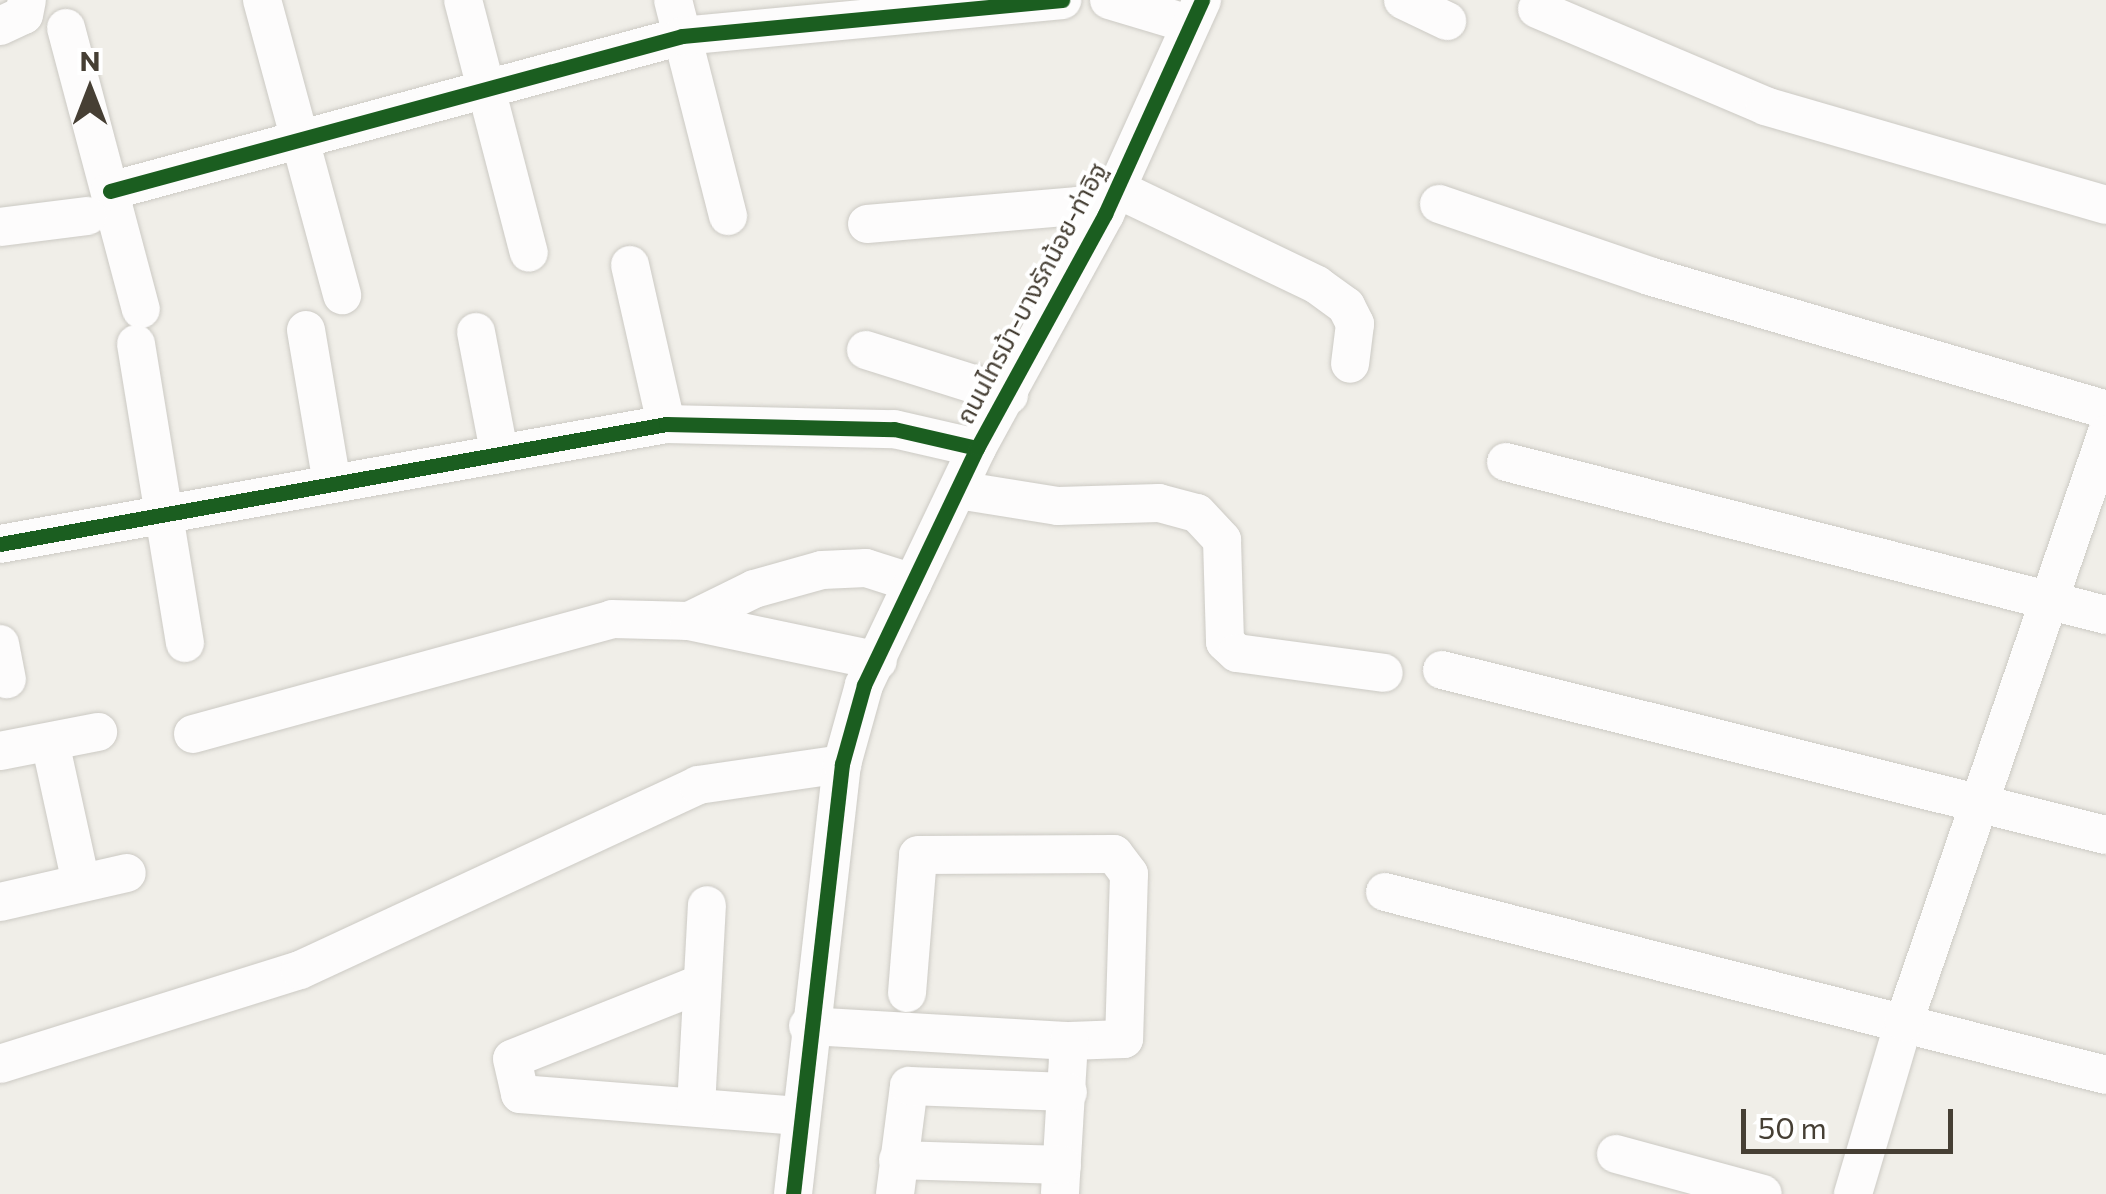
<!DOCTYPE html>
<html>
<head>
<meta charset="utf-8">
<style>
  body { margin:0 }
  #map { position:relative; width:2106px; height:1194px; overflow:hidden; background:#f0eee8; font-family:Commissioner,"Noto Sans Thai",sans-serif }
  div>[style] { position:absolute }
  .roads { filter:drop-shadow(0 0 2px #cccac4) drop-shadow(0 0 2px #cccac4) }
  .minor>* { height:38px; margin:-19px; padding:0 19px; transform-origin:19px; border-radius:19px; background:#fdfcfc }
  .cycleway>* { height:15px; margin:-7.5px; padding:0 7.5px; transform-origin:7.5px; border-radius:7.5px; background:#1b5e20 }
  span { translate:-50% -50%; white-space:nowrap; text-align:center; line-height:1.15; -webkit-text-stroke:8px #fff; paint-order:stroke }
  .street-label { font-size:25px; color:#463f34 }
  .north { position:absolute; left:40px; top:40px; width:100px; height:100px; -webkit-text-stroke:8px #fff; paint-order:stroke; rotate:0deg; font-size:28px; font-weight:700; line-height:40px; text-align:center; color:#463f34 }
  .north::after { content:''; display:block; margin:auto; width:35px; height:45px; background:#463f34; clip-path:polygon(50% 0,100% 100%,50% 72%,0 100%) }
  .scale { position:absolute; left:1741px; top:1109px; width:212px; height:45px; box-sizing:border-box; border:5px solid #463f34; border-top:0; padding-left:12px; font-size:30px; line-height:35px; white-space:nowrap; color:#463f34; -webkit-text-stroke:8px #fff; paint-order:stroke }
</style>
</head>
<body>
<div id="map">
  <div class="roads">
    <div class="minor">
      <i style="left:262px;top:0;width:306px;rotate:74.8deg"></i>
      <i style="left:463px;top:0;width:261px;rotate:75.4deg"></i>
      <i style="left:673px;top:0;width:223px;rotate:75.7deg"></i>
      <i style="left:1109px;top:0;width:84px;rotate:16.7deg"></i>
      <i style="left:1403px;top:0;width:49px;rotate:25.5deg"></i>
      <i style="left:1537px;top:9px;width:248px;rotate:23deg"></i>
      <i style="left:1765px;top:106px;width:355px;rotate:16.2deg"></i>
      <i style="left:0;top:26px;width:26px;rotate:-25deg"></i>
      <i style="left:24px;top:15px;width:15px;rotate:-79deg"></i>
      <i style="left:66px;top:28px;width:291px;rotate:75.1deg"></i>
      <i style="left:1117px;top:189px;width:222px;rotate:25.6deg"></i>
      <i style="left:1317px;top:285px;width:36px;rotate:36deg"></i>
      <i style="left:1346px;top:306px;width:20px;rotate:63deg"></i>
      <i style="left:1355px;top:324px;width:40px;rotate:97.1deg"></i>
      <i style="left:110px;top:191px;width:593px;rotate:-15.16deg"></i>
      <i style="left:682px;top:36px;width:382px;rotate:-5.4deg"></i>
      <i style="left:1439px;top:204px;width:222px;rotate:18.9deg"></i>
      <i style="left:1649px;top:276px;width:476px;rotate:16.3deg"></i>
      <i style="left:867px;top:224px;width:212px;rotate:-4.9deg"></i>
      <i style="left:1078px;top:206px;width:28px;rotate:17deg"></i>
      <i style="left:0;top:227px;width:88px;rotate:-7.2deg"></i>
      <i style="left:630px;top:265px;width:163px;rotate:77.2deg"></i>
      <i style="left:306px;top:330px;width:155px;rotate:80.4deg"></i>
      <i style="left:476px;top:332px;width:121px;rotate:79.1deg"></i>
      <i style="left:136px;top:344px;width:303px;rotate:80.7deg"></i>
      <i style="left:866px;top:350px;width:150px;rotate:17.5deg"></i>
      <i style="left:1506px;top:462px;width:619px;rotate:14.31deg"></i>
      <i style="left:958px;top:490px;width:101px;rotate:9.1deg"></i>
      <i style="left:1058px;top:506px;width:101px;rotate:-1.7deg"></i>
      <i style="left:1159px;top:503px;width:39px;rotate:15deg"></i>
      <i style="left:1197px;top:513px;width:37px;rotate:47deg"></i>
      <i style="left:1222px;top:540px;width:102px;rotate:88.3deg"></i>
      <i style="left:1225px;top:642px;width:16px;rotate:43deg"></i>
      <i style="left:1237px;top:653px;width:148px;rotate:7.7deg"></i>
      <i style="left:0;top:544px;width:677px;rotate:-10.21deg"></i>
      <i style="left:666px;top:424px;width:228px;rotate:1.3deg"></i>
      <i style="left:894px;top:429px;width:85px;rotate:12.9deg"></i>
      <i style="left:689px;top:621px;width:72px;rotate:-26.2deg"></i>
      <i style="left:754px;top:589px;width:71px;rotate:-15.6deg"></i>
      <i style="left:822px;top:570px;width:44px;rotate:-2.6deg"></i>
      <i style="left:866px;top:568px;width:49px;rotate:17.7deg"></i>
      <i style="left:0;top:644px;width:36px;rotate:79deg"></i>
      <i style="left:1442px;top:670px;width:684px;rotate:13.96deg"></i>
      <i style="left:193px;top:734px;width:434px;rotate:-15.3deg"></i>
      <i style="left:612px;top:619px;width:77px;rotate:1.5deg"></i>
      <i style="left:689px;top:621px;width:193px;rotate:11.9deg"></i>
      <i style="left:50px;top:742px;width:144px;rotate:77.6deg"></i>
      <i style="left:0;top:751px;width:100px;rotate:-11deg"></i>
      <i style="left:1385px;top:892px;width:744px;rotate:14.24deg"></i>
      <i style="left:0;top:902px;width:130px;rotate:-12.9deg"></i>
      <i style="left:700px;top:984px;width:202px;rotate:158.3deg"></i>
      <i style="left:512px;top:1059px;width:36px;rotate:77deg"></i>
      <i style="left:520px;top:1094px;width:280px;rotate:4.5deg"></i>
      <i style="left:907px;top:993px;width:138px;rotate:-85.4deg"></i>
      <i style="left:918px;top:855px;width:196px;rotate:-0.3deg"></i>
      <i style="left:1114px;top:854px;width:25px;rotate:53deg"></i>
      <i style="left:1129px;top:874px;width:165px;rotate:91.7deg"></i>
      <i style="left:1124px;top:1039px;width:55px;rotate:177.9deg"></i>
      <i style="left:808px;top:1026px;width:261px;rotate:3.3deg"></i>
      <i style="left:1069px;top:1041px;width:153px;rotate:93.4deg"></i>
      <i style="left:0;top:1064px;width:314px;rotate:-17.4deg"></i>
      <i style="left:300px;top:970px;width:439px;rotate:-24.9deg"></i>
      <i style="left:698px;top:785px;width:146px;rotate:-8.3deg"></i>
      <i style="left:696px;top:1107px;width:202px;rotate:-86.9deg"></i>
      <i style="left:1616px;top:1154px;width:152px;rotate:15.2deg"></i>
      <i style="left:898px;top:1160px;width:164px;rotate:1.7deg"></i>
      <i style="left:793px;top:1194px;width:433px;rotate:-83.5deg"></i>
      <i style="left:842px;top:764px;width:82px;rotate:-74.4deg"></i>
      <i style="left:864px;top:685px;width:263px;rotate:-64.5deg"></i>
      <i style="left:977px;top:448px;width:267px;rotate:-61.3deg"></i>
      <i style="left:1105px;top:214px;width:235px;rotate:-65.6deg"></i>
      <i style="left:895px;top:1194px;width:109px;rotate:-82.6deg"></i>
      <i style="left:909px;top:1086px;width:159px;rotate:2.2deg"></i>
      <i style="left:1853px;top:1194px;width:179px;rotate:-73.5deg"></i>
      <i style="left:1904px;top:1022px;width:621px;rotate:-71.01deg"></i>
    </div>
  </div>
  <div class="cycleway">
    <i style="left:110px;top:191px;width:593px;rotate:-15.16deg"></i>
    <i style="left:682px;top:36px;width:382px;rotate:-5.4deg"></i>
    <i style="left:0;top:544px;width:677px;rotate:-10.21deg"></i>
    <i style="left:666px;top:424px;width:228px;rotate:1.3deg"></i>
    <i style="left:894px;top:429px;width:85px;rotate:12.9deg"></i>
    <i style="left:793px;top:1194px;width:433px;rotate:-83.5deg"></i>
    <i style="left:842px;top:764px;width:82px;rotate:-74.4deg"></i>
    <i style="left:864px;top:685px;width:263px;rotate:-64.5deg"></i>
    <i style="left:977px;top:448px;width:267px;rotate:-61.3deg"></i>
    <i style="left:1105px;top:214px;width:235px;rotate:-65.6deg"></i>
  </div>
  <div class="street-label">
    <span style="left:1031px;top:293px;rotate:-62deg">ถนนไทรม้า-บางรักน้อย-ท่าอิฐ</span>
  </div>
  <div class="north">N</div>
  <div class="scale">50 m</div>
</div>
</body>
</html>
